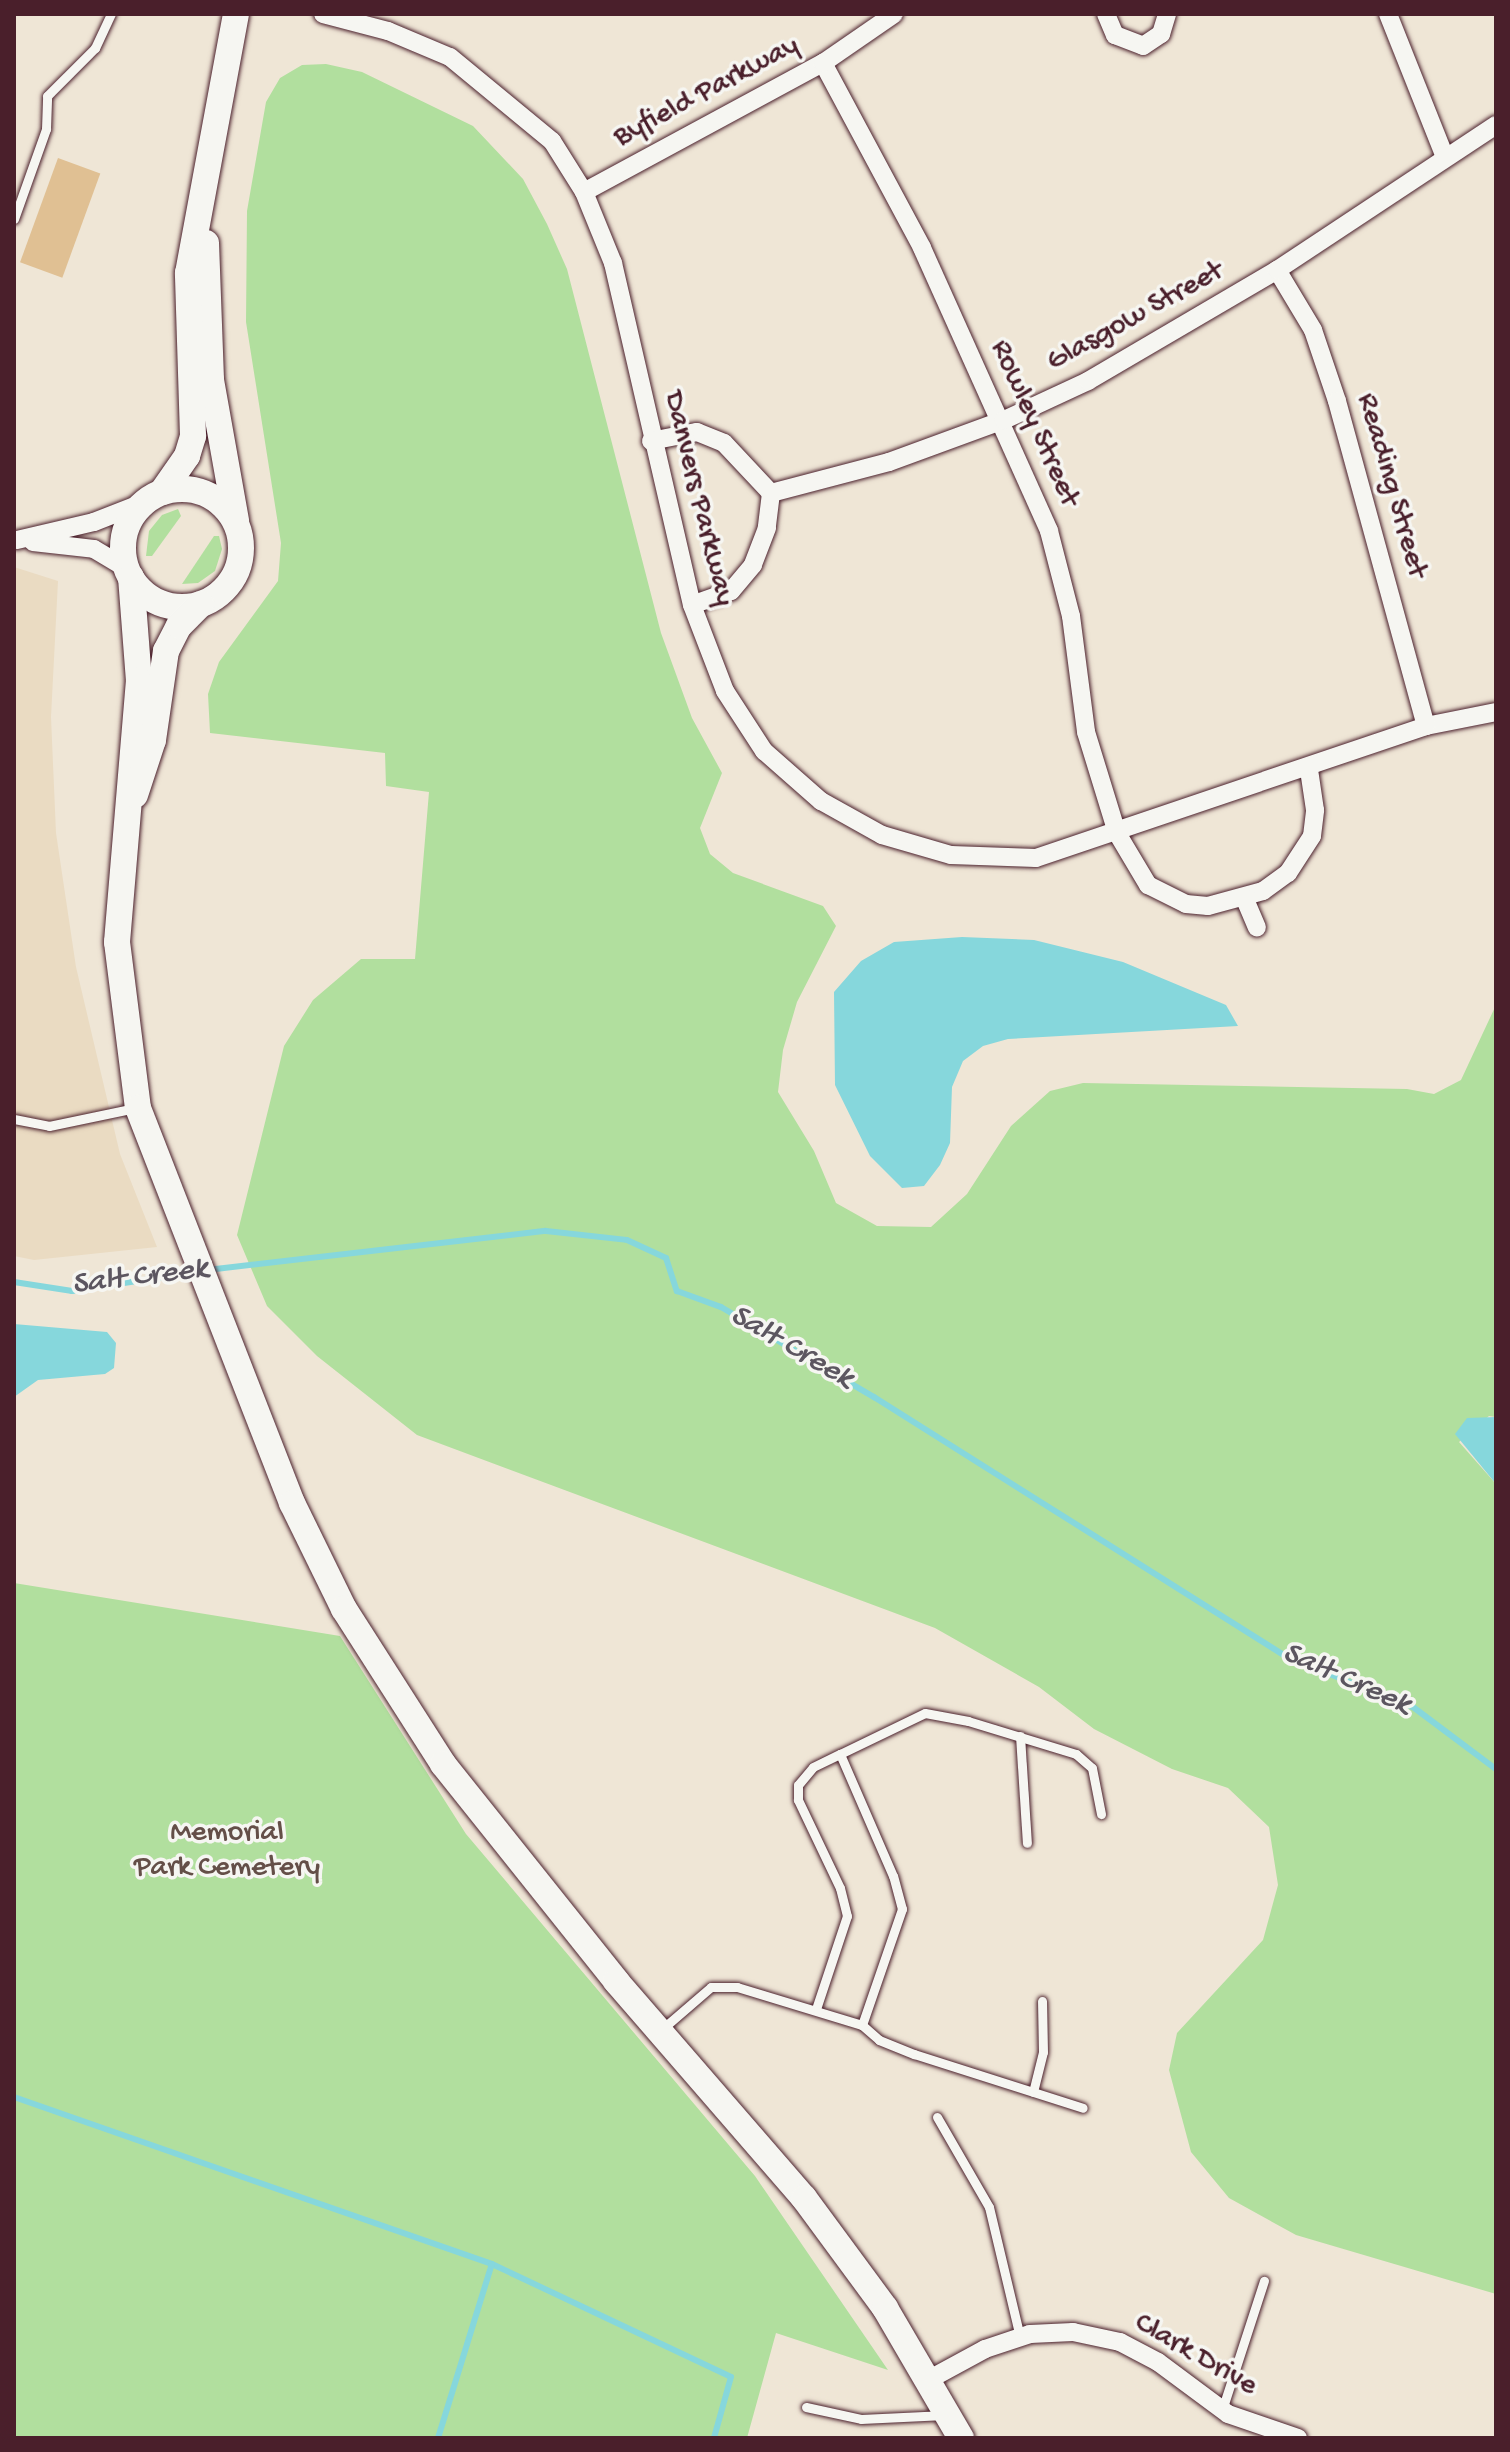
<!DOCTYPE html>
<html>
<head>
<meta charset="utf-8">
<style>
  body { margin:0 }
  #map { position:relative; width:1510px; height:2452px; overflow:hidden; background:#efe6d6; font-family:"Gochi Hand",sans-serif }
  div>[style] { position:absolute }
  .built>* { inset:0; background:#eadbc2 }
  .green>* { inset:0; background:#b1df9e }
  .water>* { inset:0; background:#86d7dc }
  .stream>* { height:6px; margin:-3px; padding:0 3px; transform-origin:3px; border-radius:3px; background:#86d7dc }
  .building>* { inset:0; background:#e0c093; transform-origin:0 0 }
  .roads { filter:drop-shadow(0 0 2px #4a1f2b) drop-shadow(0 0 2px #4a1f2b) }
  .lane>* { height:9px; margin:-4.5px; padding:0 4.5px; transform-origin:4.5px; border-radius:4.5px; background:#f6f6f2 }
  .street>* { height:18px; margin:-9px; padding:0 9px; transform-origin:9px; border-radius:9px; background:#f6f6f2 }
  .secondary>* { height:26px; margin:-13px; padding:0 13px; transform-origin:13px; border-radius:13px; background:#f6f6f2 }
  .secondary>.ring { margin:-13px; padding:0; box-sizing:content-box; background:none; border:26px solid #f6f6f2; border-radius:50% }
  span { translate:-50% -50%; white-space:nowrap; text-align:center; line-height:1.15; -webkit-text-stroke:7px #f6f6f2; paint-order:stroke }
  .street-label { font-size:30px; color:#4a1f2b }
  .park-label { font-size:30px; color:#644f48 }
  .water-label { font-size:32px; color:#5c5660; font-style:italic }
  .frame { position:absolute; inset:0; border:16px solid #4a1f2b; pointer-events:none }
</style>
</head>
<body>
<div id="map">
  <div class="built">
    <i style="clip-path:polygon(14px 567px,58px 581px,51px 717px,56px 833px,76px 967px,120px 1154px,157px 1247px,34px 1260px,14px 1256px)"></i>
  </div>
  <div class="green">
    <i style="clip-path:polygon(326px 64px,362px 72px,473px 126px,523px 179px,547px 224px,567px 269px,661px 633px,692px 718px,722px 773px,700px 828px,710px 854px,733px 873px,823px 906px,836px 926px,797px 1002px,783px 1050px,778px 1092px,814px 1151px,836px 1203px,877px 1226px,931px 1227px,967px 1194px,1011px 1126px,1050px 1091px,1083px 1083px,1407px 1089px,1434px 1094px,1461px 1080px,1496px 1005px,1496px 1417px,1489px 1416px,1459px 1442px,1496px 1484px,1496px 2294px,1296px 2235px,1229px 2198px,1191px 2152px,1169px 2070px,1177px 2033px,1263px 1940px,1278px 1885px,1269px 1827px,1228px 1788px,1172px 1769px,1094px 1729px,1039px 1687px,935px 1628px,417px 1435px,317px 1356px,267px 1306px,237px 1235px,284px 1046px,313px 1000px,361px 959px,415px 959px,429px 792px,386px 786px,385px 753px,210px 733px,208px 694px,219px 662px,278px 581px,281px 543px,246px 322px,247px 211px,266px 102px,280px 78px,302px 65px)"></i>
    <i style="clip-path:polygon(178px 509px,181px 516px,152px 556px,146px 556px,149px 531px,162px 515px)"></i>
    <i style="clip-path:polygon(214px 536px,219px 536px,222px 549px,215px 571px,198px 583px,182px 584px)"></i>
    <i style="clip-path:polygon(14px 1583px,340px 1636px,466px 1834px,755px 2176px,888px 2370px,776px 2333px,747px 2438px,14px 2438px)"></i>
  </div>
  <div class="water">
    <i style="clip-path:polygon(962px 937px,1034px 940px,1123px 962px,1226px 1005px,1238px 1026px,1008px 1039px,983px 1046px,963px 1061px,952px 1087px,950px 1143px,940px 1165px,924px 1186px,902px 1188px,870px 1156px,835px 1085px,834px 992px,861px 961px,894px 942px)"></i>
    <i style="clip-path:polygon(14px 1324px,107px 1332px,116px 1343px,114px 1368px,105px 1374px,38px 1380px,14px 1397px)"></i>
    <i style="clip-path:polygon(1496px 1417px,1496px 1484px,1455px 1434px,1467px 1418px)"></i>
  </div>
  <div class="stream">
    <i style="left:207px;top:1270px;width:341px;rotate:-6.6deg"></i>
    <i style="left:546px;top:1231px;width:81px;rotate:6.3deg"></i>
    <i style="left:627px;top:1240px;width:43px;rotate:24.8deg"></i>
    <i style="left:666px;top:1258px;width:35px;rotate:72deg"></i>
    <i style="left:677px;top:1291px;width:47px;rotate:20deg"></i>
    <i style="left:721px;top:1307px;width:178px;rotate:30.5deg"></i>
    <i style="left:874px;top:1397px;width:490px;rotate:32.2deg"></i>
    <i style="left:1289px;top:1658px;width:133px;rotate:21.6deg"></i>
    <i style="left:1413px;top:1707px;width:104px;rotate:36.8deg"></i>
    <i style="left:14px;top:1282px;width:59px;rotate:8.8deg"></i>
    <i style="left:72px;top:1291px;width:125px;rotate:-8.7deg"></i>
    <i style="left:14px;top:2097px;width:506px;rotate:19.26deg"></i>
    <i style="left:492px;top:2264px;width:264px;rotate:25.3deg"></i>
    <i style="left:731px;top:2377px;width:63px;rotate:105.6deg"></i>
    <i style="left:438px;top:2438px;width:182px;rotate:-72.8deg"></i>
  </div>
  <div class="building">
    <i style="left:58px;top:158px;width:45px;height:111px;rotate:20deg"></i>
  </div>
  <div class="roads">
    <div class="lane">
      <i style="left:14px;top:219px;width:96px;rotate:-70.4deg"></i>
      <i style="left:46px;top:129px;width:33px;rotate:-88deg"></i>
      <i style="left:47px;top:96px;width:68px;rotate:-45deg"></i>
      <i style="left:95px;top:48px;width:38px;rotate:-65deg"></i>
      <i style="left:14px;top:1119px;width:36px;rotate:11deg"></i>
      <i style="left:49px;top:1126px;width:88px;rotate:-11.8deg"></i>
      <i style="left:1020px;top:1736px;width:107px;rotate:86.3deg"></i>
      <i style="left:816px;top:2009px;width:98px;rotate:-71.6deg"></i>
      <i style="left:847px;top:1916px;width:29px;rotate:-104deg"></i>
      <i style="left:840px;top:1888px;width:98px;rotate:-115.5deg"></i>
      <i style="left:798px;top:1800px;width:15px;rotate:-90deg"></i>
      <i style="left:798px;top:1785px;width:23px;rotate:-50deg"></i>
      <i style="left:813px;top:1767px;width:30px;rotate:-26deg"></i>
      <i style="left:862px;top:2025px;width:123px;rotate:-71deg"></i>
      <i style="left:902px;top:1909px;width:34px;rotate:-105deg"></i>
      <i style="left:893px;top:1876px;width:133px;rotate:-113.5deg"></i>
      <i style="left:840px;top:1754px;width:94px;rotate:-25.8deg"></i>
      <i style="left:925px;top:1713px;width:44px;rotate:10.5deg"></i>
      <i style="left:968px;top:1721px;width:113px;rotate:17deg"></i>
      <i style="left:1076px;top:1754px;width:21px;rotate:41deg"></i>
      <i style="left:1092px;top:1768px;width:47px;rotate:78.9deg"></i>
      <i style="left:661px;top:2030px;width:66px;rotate:-40.7deg"></i>
      <i style="left:711px;top:1987px;width:26px"></i>
      <i style="left:737px;top:1987px;width:131px;rotate:16.9deg"></i>
      <i style="left:862px;top:2025px;width:23px;rotate:41deg"></i>
      <i style="left:879px;top:2040px;width:38px;rotate:22deg"></i>
      <i style="left:914px;top:2054px;width:177px;rotate:17.7deg"></i>
      <i style="left:1033px;top:2092px;width:41px;rotate:-76deg"></i>
      <i style="left:1043px;top:2052px;width:51px;rotate:-91.1deg"></i>
      <i style="left:937px;top:2117px;width:104px;rotate:60deg"></i>
      <i style="left:989px;top:2207px;width:134px;rotate:76.6deg"></i>
      <i style="left:806px;top:2407px;width:56px;rotate:12.3deg"></i>
      <i style="left:861px;top:2419px;width:84px;rotate:-2.7deg"></i>
      <i style="left:1222px;top:2410px;width:136px;rotate:-72deg"></i>
    </div>
    <div class="street">
      <i style="left:323px;top:14px;width:67px;rotate:14.7deg"></i>
      <i style="left:388px;top:31px;width:67px;rotate:22.8deg"></i>
      <i style="left:450px;top:57px;width:132px;rotate:39.5deg"></i>
      <i style="left:552px;top:141px;width:60px;rotate:57.9deg"></i>
      <i style="left:584px;top:192px;width:77px;rotate:67.8deg"></i>
      <i style="left:613px;top:263px;width:351px;rotate:77deg"></i>
      <i style="left:692px;top:605px;width:92px;rotate:69deg"></i>
      <i style="left:725px;top:691px;width:72px;rotate:57deg"></i>
      <i style="left:764px;top:751px;width:76px;rotate:41.3deg"></i>
      <i style="left:821px;top:801px;width:70px;rotate:29.1deg"></i>
      <i style="left:882px;top:835px;width:72px;rotate:16.2deg"></i>
      <i style="left:951px;top:855px;width:85px;rotate:2deg"></i>
      <i style="left:1036px;top:858px;width:412px;rotate:-18.7deg"></i>
      <i style="left:1426px;top:726px;width:71px;rotate:-11.3deg"></i>
      <i style="left:1106px;top:14px;width:23px;rotate:67deg"></i>
      <i style="left:1115px;top:35px;width:30px;rotate:21deg"></i>
      <i style="left:1143px;top:46px;width:22px;rotate:-34deg"></i>
      <i style="left:1161px;top:34px;width:21px;rotate:-73deg"></i>
      <i style="left:1388px;top:14px;width:154px;rotate:68.3deg"></i>
      <i style="left:823px;top:63px;width:210px;rotate:61.8deg"></i>
      <i style="left:922px;top:248px;width:310px;rotate:65.8deg"></i>
      <i style="left:1049px;top:531px;width:88px;rotate:75.5deg"></i>
      <i style="left:1071px;top:616px;width:117px;rotate:82.6deg"></i>
      <i style="left:1086px;top:732px;width:106px;rotate:72.9deg"></i>
      <i style="left:1117px;top:833px;width:61px;rotate:59.2deg"></i>
      <i style="left:1148px;top:885px;width:42px;rotate:26.6deg"></i>
      <i style="left:1186px;top:904px;width:22px;rotate:5deg"></i>
      <i style="left:1208px;top:906px;width:57px;rotate:-15.3deg"></i>
      <i style="left:1263px;top:891px;width:31px;rotate:-36deg"></i>
      <i style="left:1288px;top:873px;width:44px;rotate:-57deg"></i>
      <i style="left:1312px;top:836px;width:26px;rotate:-83deg"></i>
      <i style="left:1315px;top:810px;width:40px;rotate:-98.5deg"></i>
      <i style="left:584px;top:192px;width:272px;rotate:-28.4deg"></i>
      <i style="left:823px;top:63px;width:86px;rotate:-34.6deg"></i>
      <i style="left:1277px;top:270px;width:70px;rotate:59deg"></i>
      <i style="left:1313px;top:330px;width:75px;rotate:71.3deg"></i>
      <i style="left:1337px;top:401px;width:337px;rotate:74.7deg"></i>
      <i style="left:651px;top:441px;width:47px;rotate:-11.1deg"></i>
      <i style="left:697px;top:432px;width:29px;rotate:22deg"></i>
      <i style="left:724px;top:443px;width:69px;rotate:46.8deg"></i>
      <i style="left:771px;top:493px;width:35px;rotate:97deg"></i>
      <i style="left:767px;top:528px;width:40px;rotate:111deg"></i>
      <i style="left:753px;top:565px;width:34px;rotate:130deg"></i>
      <i style="left:731px;top:591px;width:41px;rotate:160.3deg"></i>
      <i style="left:771px;top:493px;width:122px;rotate:-14.7deg"></i>
      <i style="left:889px;top:462px;width:122px;rotate:-20.1deg"></i>
      <i style="left:1004px;top:420px;width:93px;rotate:-24.9deg"></i>
      <i style="left:1088px;top:381px;width:219px;rotate:-30.4deg"></i>
      <i style="left:1277px;top:270px;width:263px;rotate:-33.5deg"></i>
      <i style="left:17px;top:540px;width:79px;rotate:-13.2deg"></i>
      <i style="left:94px;top:522px;width:55px;rotate:-21.4deg"></i>
      <i style="left:33px;top:542px;width:61px;rotate:6.5deg"></i>
      <i style="left:94px;top:549px;width:39px;rotate:31deg"></i>
      <i style="left:1244px;top:897px;width:33px;rotate:67deg"></i>
      <i style="left:928px;top:2380px;width:65px;rotate:-28.5deg"></i>
      <i style="left:985px;top:2349px;width:47px;rotate:-18.4deg"></i>
      <i style="left:1030px;top:2334px;width:43px;rotate:-2.7deg"></i>
      <i style="left:1073px;top:2332px;width:48px;rotate:12deg"></i>
      <i style="left:1120px;top:2342px;width:43px;rotate:27.8deg"></i>
      <i style="left:1158px;top:2362px;width:87px;rotate:36.6deg"></i>
      <i style="left:1228px;top:2414px;width:74px;rotate:18.9deg"></i>
    </div>
    <div class="secondary">
      <i style="left:206px;top:243px;width:137px;rotate:87.9deg"></i>
      <i style="left:211px;top:380px;width:143px;rotate:79.9deg"></i>
      <i class="ring" style="left:123px;top:489px;width:92px;height:92px"></i>
      <i style="left:162px;top:492px;width:44px;rotate:-55.2deg"></i>
      <i style="left:187px;top:456px;width:21px;rotate:-73deg"></i>
      <i style="left:193px;top:436px;width:163px;rotate:-91.8deg"></i>
      <i style="left:188px;top:273px;width:263px;rotate:-79.5deg"></i>
      <i style="left:131px;top:577px;width:103px;rotate:85.6deg"></i>
      <i style="left:139px;top:680px;width:263px;rotate:94.8deg"></i>
      <i style="left:117px;top:942px;width:167px;rotate:82.8deg"></i>
      <i style="left:138px;top:1108px;width:424px;rotate:68.7deg"></i>
      <i style="left:292px;top:1503px;width:118px;rotate:63.9deg"></i>
      <i style="left:344px;top:1609px;width:184px;rotate:57.4deg"></i>
      <i style="left:443px;top:1764px;width:278px;rotate:51.4deg"></i>
      <i style="left:616px;top:1981px;width:287px;rotate:49.1deg"></i>
      <i style="left:804px;top:2198px;width:137px;rotate:53.6deg"></i>
      <i style="left:885px;top:2308px;width:151px;rotate:59.7deg"></i>
      <i style="left:135px;top:795px;width:58px;rotate:-71.9deg"></i>
      <i style="left:153px;top:740px;width:90px;rotate:-81.7deg"></i>
      <i style="left:166px;top:651px;width:28px;rotate:-63deg"></i>
      <i style="left:179px;top:626px;width:31px;rotate:-45deg"></i>
    </div>
  </div>
  <div class="street-label">
    <span style="left:707px;top:93px;rotate:-28deg">Byfield Parkway</span>
    <span style="left:1136px;top:318px;rotate:-29deg">Glasgow Street</span>
    <span style="left:1033px;top:424px;rotate:66deg">Rowley Street</span>
    <span style="left:1390px;top:486px;rotate:74deg">Reading Street</span>
    <span style="left:697px;top:499px;rotate:76deg">Danvers Parkway</span>
    <span style="left:1195px;top:2356px;rotate:30deg">Clark Drive</span>
  </div>
  <div class="park-label">
    <span style="left:227px;top:1851px">Memorial<br>Park Cemetery</span>
  </div>
  <div class="water-label">
    <span style="left:140px;top:1278px;rotate:-7deg">Salt Creek</span>
    <span style="left:791px;top:1348px;rotate:30deg">Salt Creek</span>
    <span style="left:1346px;top:1680px;rotate:24deg">Salt Creek</span>
  </div>
  <div class="frame"></div>
</div>
</body>
</html>
